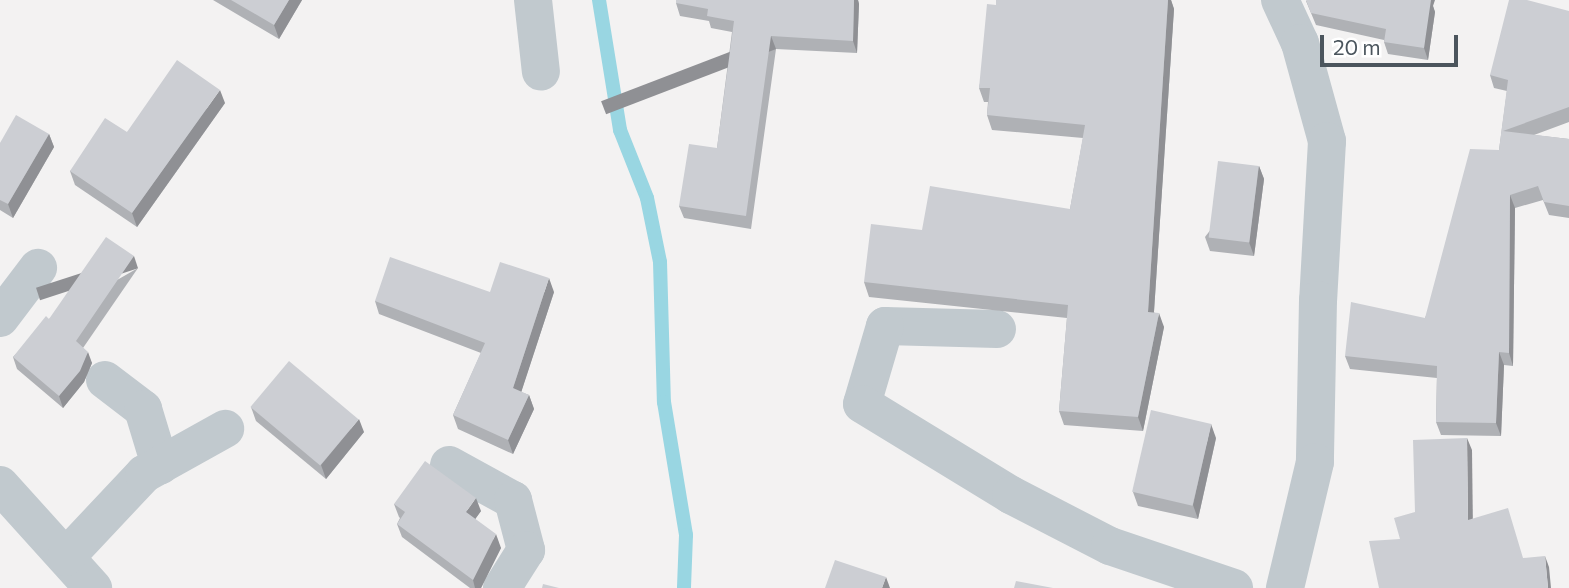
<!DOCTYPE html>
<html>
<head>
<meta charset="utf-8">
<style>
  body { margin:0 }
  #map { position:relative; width:1569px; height:588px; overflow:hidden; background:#f3f2f2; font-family:Commissioner,sans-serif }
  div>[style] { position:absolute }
  .stream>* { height:14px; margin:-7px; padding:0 7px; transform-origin:7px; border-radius:7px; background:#99d6e2 }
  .street>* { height:38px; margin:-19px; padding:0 19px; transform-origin:19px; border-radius:19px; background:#c1c9ce }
  .wall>* { inset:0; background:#afb1b5 }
  .shaded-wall>* { inset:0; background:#8f9094; transform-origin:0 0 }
  .building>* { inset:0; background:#ccced3; transform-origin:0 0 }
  span { translate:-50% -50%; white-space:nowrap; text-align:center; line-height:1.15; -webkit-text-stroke:5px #fff; paint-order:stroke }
  .scale { position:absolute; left:1320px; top:35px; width:138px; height:32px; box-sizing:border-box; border:4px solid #4b555d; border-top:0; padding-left:9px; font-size:21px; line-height:24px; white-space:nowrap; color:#4b555d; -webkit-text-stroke:5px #fff; paint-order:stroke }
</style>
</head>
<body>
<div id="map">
  <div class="stream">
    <i style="left:599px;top:0;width:132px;rotate:80.8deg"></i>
    <i style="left:620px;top:130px;width:73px;rotate:68.3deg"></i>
    <i style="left:647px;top:198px;width:65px;rotate:78.5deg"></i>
    <i style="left:660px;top:262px;width:140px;rotate:88.4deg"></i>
    <i style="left:664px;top:402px;width:135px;rotate:80.6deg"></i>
    <i style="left:686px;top:535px;width:53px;rotate:92.2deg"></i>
  </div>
  <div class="street">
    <i style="left:533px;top:0;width:72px;rotate:83.7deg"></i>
    <i style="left:1280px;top:0;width:47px;rotate:65.1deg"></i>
    <i style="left:1300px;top:43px;width:102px;rotate:74.6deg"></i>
    <i style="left:1327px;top:141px;width:159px;rotate:93.2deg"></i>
    <i style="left:1318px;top:300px;width:162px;rotate:91.1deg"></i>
    <i style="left:1315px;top:462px;width:130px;rotate:103.4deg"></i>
    <i style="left:0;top:318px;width:63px;rotate:-52.8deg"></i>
    <i style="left:997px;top:329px;width:112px;rotate:-178.5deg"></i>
    <i style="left:885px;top:326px;width:81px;rotate:106.4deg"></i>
    <i style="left:862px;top:404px;width:175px;rotate:31.4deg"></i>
    <i style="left:1011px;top:495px;width:111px;rotate:27.3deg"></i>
    <i style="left:1110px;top:546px;width:131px;rotate:18.7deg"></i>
    <i style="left:105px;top:380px;width:48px;rotate:37.3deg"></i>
    <i style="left:143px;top:409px;width:59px;rotate:73.1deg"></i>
    <i style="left:449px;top:465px;width:73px;rotate:28.7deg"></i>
    <i style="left:513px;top:500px;width:52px;rotate:75.4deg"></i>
    <i style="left:526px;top:550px;width:45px;rotate:122.3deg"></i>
    <i style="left:0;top:485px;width:139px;rotate:47.9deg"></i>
    <i style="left:66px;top:557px;width:114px;rotate:-46.8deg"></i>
    <i style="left:144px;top:474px;width:93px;rotate:-29.1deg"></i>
  </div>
  <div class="wall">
    <i style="clip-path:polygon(213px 0,302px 0,279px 39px)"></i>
    <i style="clip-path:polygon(676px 0,858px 0,859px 4px,857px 53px,776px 49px,751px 229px,684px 218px,679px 206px,717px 148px,732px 32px,711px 28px,709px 21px,680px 16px,676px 3px)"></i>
    <i style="clip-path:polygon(996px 0,1171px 0,1174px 9px,1154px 312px,1164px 327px,1143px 431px,1064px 425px,1059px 411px,1067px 318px,869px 297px,864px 282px,922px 230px,1070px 209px,1083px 138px,992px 130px,987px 115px,988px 102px,984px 102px,979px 88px,996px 5px)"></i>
    <i style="clip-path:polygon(1306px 1px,1433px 6px,1435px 12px,1428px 60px,1388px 54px,1384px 42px,1384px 40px,1316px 25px)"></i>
    <i style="clip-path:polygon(1569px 11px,1569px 122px,1534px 135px,1569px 139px,1569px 218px,1549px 215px,1543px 200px,1515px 208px,1513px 366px,1504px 365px,1501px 436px,1441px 435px,1436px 422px,1437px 378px,1350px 369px,1345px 356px,1425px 318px,1499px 150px,1507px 91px,1494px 88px,1490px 75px)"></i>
    <i style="clip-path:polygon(225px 103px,137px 227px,75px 185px,70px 171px,127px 132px)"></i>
    <i style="clip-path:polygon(49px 134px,54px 147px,13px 218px,0 210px,0 143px)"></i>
    <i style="clip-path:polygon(1259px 166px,1264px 179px,1254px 256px,1210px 251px,1205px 237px)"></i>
    <i style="clip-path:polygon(138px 268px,83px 348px,92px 363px,84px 382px,63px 408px,17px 369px,13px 357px,49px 319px)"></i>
    <i style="clip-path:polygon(490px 292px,554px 292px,521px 392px,529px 395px,534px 409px,513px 454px,458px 429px,453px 415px,481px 353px,379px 314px,375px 301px)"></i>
    <i style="clip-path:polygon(251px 407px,364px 432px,326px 479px,256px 421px)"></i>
    <i style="clip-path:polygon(1216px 438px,1198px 519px,1138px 506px,1133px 492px)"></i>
    <i style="clip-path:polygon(394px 504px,481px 511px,475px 519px,501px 548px,481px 588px,470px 588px,402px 537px,397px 524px,400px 518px,399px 517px)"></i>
  </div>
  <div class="shaded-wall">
    <i style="clip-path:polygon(289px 0,302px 0,279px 39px,274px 25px)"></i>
    <i style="clip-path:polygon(854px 0,858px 0,859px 4px,857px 53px,853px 41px)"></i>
    <i style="clip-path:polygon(1168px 0,1171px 0,1174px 9px,1153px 326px,1148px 312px)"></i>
    <i style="clip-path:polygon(1428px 0,1435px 0,1433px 6px,1435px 12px,1428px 60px,1424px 48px)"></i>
    <i style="left:771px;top:36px;width:14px;height:182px;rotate:69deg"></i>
    <i style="clip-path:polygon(220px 90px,225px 103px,137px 227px,132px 213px)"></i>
    <i style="clip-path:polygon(49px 134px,54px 147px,13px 218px,8px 204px)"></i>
    <i style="clip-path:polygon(1259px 166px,1264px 179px,1254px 256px,1249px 242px)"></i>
    <i style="clip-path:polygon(1510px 195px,1515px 208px,1513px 366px,1509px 353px)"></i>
    <i style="left:134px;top:256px;width:13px;height:103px;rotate:72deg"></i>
    <i style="clip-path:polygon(549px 278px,554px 292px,518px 402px,513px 388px)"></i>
    <i style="clip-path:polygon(1159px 313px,1164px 327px,1143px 431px,1138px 417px)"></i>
    <i style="clip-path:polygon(88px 352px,92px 363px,84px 382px,63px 408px,59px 396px)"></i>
    <i style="clip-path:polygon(1499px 352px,1504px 365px,1501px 436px,1496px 423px)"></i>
    <i style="clip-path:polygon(529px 395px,534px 409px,513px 454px,508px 440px)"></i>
    <i style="clip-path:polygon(359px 419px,364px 432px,326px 479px,321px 465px)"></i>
    <i style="clip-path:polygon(1211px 424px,1216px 438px,1198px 519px,1193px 505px)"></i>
    <i style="clip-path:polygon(1467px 438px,1472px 450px,1473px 532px,1468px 520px)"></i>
    <i style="clip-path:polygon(476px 498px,481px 511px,471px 525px,466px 512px)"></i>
    <i style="clip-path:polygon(496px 534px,501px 548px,481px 588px,475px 588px,473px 580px)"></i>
    <i style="clip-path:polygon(1545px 556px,1549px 567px,1551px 588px,1548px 588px)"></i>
    <i style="clip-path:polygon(886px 577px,890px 588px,882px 588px)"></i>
  </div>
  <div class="building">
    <i style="clip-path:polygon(231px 0,289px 0,274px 25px)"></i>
    <i style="clip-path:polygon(676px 0,854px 0,853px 41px,771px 36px,746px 216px,679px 206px,689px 144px,717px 148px,734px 21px,707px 16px,708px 9px,676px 3px)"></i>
    <i style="clip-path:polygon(996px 0,1168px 0,1148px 312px,1159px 313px,1138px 417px,1059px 411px,1068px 305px,864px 282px,871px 224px,922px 230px,930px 186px,1070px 209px,1085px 125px,987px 115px,990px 88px,979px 88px,987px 4px,996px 5px)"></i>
    <i style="clip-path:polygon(1306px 0,1431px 0,1424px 48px,1384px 42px,1386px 29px,1311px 13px)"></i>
    <i style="clip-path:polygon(1509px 0,1527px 0,1569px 11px,1569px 107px,1503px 131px,1569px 139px,1569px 206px,1544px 202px,1538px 186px,1510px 195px,1509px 353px,1499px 352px,1496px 423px,1436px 422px,1437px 366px,1345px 356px,1351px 302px,1425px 318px,1470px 149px,1499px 150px,1508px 80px,1490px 75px)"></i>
    <i style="clip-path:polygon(177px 60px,220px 90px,132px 213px,70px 171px,105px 118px,127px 132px)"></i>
    <i style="clip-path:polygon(16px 115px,49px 134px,8px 204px,0 200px,0 143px)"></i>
    <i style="left:1218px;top:161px;width:41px;height:77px;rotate:7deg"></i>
    <i style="clip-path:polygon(106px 237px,134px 256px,76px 341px,88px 352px,80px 371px,59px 396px,13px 357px,46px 316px,49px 319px)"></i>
    <i style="clip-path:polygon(390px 257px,490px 292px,500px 262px,549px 278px,513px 388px,529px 395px,508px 440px,453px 415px,485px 343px,375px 301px)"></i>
    <i style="left:289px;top:361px;width:91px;height:60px;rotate:40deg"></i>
    <i style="left:1151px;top:410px;width:62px;height:84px;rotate:13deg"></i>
    <i style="clip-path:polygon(1467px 438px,1468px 520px,1508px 508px,1523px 558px,1545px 556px,1548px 588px,1379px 588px,1369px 541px,1400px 539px,1394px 518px,1415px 512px,1413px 440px)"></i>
    <i style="clip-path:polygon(425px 461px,476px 498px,466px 512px,496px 534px,473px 580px,397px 524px,405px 512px,394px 504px)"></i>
    <i style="clip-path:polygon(835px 560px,886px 577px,882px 588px,825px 588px)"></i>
    <i style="clip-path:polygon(1016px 581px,1053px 588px,1014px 588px)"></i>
    <i style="clip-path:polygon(543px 584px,559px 588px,542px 588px)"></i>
  </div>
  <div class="scale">20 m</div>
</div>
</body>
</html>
